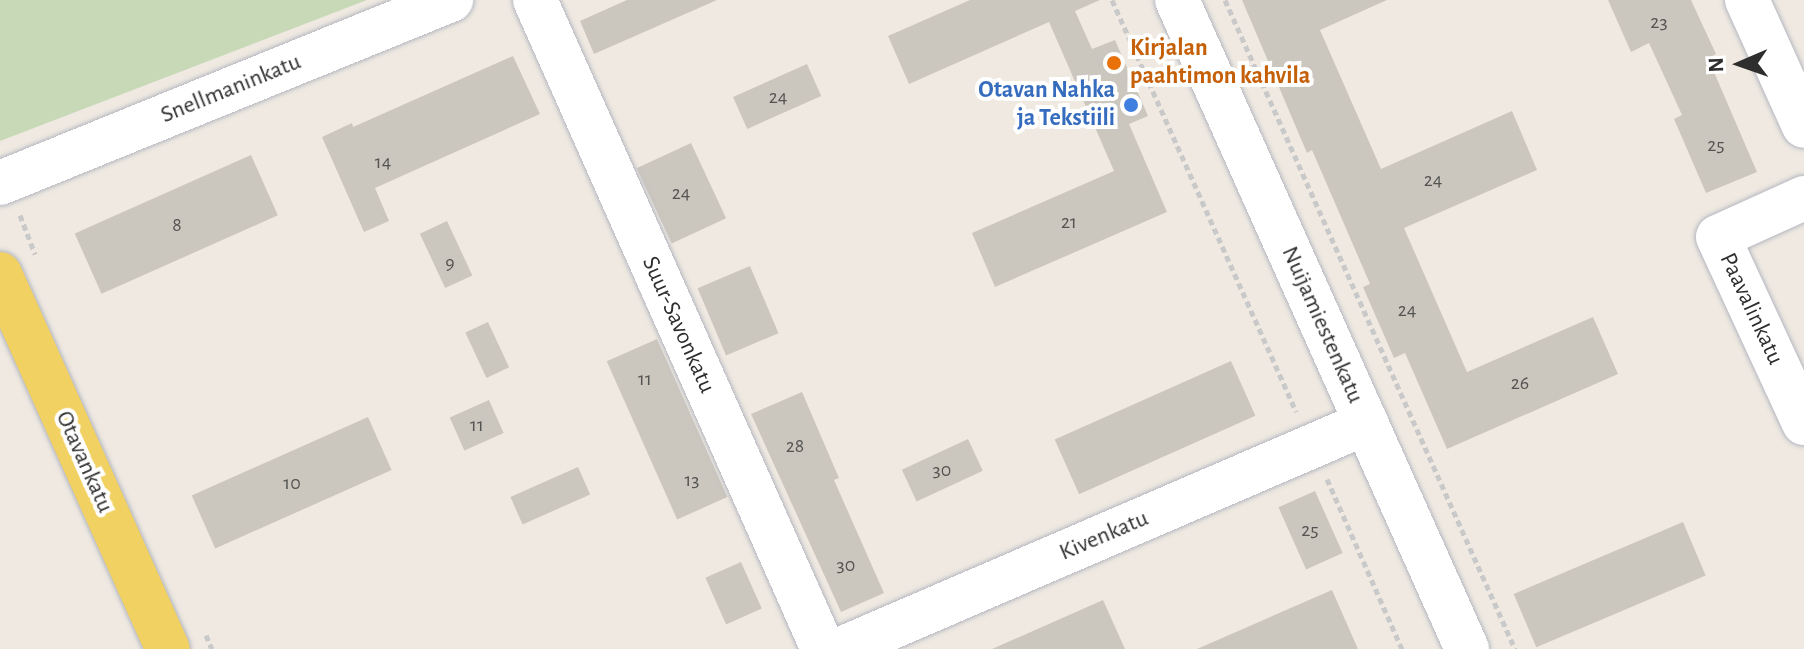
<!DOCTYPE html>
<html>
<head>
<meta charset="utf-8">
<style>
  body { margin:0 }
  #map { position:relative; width:1804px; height:649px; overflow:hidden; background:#efe9e1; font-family:"Alegreya Sans",sans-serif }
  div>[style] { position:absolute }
  .cemetery>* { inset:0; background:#c8d9b8 }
  .building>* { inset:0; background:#cbc7bf; transform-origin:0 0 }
  .path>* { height:5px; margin-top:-2.5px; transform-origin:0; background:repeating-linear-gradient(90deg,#c9c9c9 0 6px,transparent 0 10px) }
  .roads { filter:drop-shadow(0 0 2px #b4b7c1) drop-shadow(0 0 2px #b4b7c1) }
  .minor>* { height:44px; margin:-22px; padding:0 22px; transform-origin:22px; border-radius:22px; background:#fff }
  .major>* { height:44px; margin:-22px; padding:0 22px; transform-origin:22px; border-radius:22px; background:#f2d163 }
  .dots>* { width:22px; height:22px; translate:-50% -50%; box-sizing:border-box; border:4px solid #fff; border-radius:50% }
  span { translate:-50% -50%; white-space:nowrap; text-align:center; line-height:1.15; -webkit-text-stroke:8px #fff; paint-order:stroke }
  .number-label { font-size:20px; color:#555452 }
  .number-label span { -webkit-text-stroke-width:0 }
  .food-label { font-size:24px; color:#c56008; font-weight:700 }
  .left { translate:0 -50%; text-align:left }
  .street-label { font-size:24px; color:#2e2e2e }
  .shop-label { font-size:24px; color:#366cbe; font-weight:700 }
  .right { translate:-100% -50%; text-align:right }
  .north { position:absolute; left:1700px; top:24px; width:80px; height:80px; -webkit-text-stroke:6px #fff; paint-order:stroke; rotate:268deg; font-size:22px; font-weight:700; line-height:32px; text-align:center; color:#2e2e2e }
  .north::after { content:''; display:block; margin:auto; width:28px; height:36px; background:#2e2e2e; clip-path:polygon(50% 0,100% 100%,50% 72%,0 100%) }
</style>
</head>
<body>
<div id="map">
  <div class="cemetery">
    <i style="clip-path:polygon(0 0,367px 0,0 141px)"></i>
  </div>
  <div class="building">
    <i style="clip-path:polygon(627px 0,717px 0,594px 54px,580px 21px)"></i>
    <i style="clip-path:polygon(970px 0,1100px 0,1075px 11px,1092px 49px,1115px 40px,1148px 116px,1129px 124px,1167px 212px,995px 287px,972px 233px,1114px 171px,1049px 22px,909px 84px,888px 36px)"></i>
    <i style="clip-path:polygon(1242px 0,1387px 0,1320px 30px,1381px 169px,1512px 111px,1537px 170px,1404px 228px,1467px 372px,1593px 317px,1618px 374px,1447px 449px,1405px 353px,1394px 358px,1363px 287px,1370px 284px,1312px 150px,1307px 153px)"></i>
    <i style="clip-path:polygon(1608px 0,1691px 0,1716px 54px,1708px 58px,1757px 172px,1706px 193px,1674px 119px,1682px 115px,1649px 43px,1631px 52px)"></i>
    <i style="clip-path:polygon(513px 56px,540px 114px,375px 188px,389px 221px,364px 232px,322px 137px,352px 123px,353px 127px)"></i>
    <i style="left:807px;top:64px;width:35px;height:81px;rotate:66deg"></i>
    <i style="left:691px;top:143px;width:83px;height:60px;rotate:65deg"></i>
    <i style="left:251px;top:155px;width:66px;height:193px;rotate:66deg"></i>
    <i style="left:447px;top:221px;width:60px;height:30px;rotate:65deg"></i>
    <i style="left:750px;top:266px;width:73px;height:57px;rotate:67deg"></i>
    <i style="left:488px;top:322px;width:50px;height:25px;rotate:65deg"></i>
    <i style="left:657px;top:339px;width:173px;height:55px;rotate:66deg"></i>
    <i style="left:1231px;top:361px;width:60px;height:193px;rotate:66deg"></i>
    <i style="clip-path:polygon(802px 392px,839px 478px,834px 480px,884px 593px,841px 612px,751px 414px)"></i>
    <i style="left:489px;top:400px;width:36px;height:43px;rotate:66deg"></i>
    <i style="left:368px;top:417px;width:58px;height:193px;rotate:66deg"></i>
    <i style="left:968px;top:439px;width:35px;height:73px;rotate:65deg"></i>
    <i style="left:578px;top:467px;width:30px;height:74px;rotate:66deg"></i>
    <i style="left:1315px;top:491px;width:68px;height:40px;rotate:66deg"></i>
    <i style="left:1683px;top:522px;width:58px;height:184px;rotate:67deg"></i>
    <i style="left:741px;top:562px;width:51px;height:39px;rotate:66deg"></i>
    <i style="clip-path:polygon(1332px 590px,1358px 649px,1197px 649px)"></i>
    <i style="clip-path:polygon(1103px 600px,1125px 649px,992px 649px)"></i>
  </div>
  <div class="path">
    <i style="left:1112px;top:0;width:451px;rotate:65.9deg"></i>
    <i style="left:1225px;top:0;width:711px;rotate:65.92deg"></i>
    <i style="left:20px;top:215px;width:42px;rotate:69deg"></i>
    <i style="left:1327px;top:479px;width:186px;rotate:66.2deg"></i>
    <i style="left:206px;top:635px;width:15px;rotate:67deg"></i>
  </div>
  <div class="roads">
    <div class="minor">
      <i style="left:535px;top:0;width:710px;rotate:66.07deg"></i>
      <i style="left:1177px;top:0;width:711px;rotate:65.92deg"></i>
      <i style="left:1747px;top:0;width:138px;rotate:65.7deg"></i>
      <i style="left:0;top:183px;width:487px;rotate:-22.1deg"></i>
      <i style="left:1804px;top:198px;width:94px;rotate:155.6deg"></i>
      <i style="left:1718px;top:237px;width:205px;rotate:65.2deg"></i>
      <i style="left:841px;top:649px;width:572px;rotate:-23.29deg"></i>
    </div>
    <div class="major">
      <i style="left:0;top:274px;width:411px;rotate:65.9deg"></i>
    </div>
  </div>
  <div class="dots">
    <i style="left:1114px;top:63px;background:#e8710a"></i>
    <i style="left:1131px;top:105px;background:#3f7fe0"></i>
  </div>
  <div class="number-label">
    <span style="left:1659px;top:22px">23</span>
    <span style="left:778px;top:97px">24</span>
    <span style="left:1716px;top:145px">25</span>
    <span style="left:383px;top:162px">14</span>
    <span style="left:1433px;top:180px">24</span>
    <span style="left:681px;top:193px">24</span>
    <span style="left:1069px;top:222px">21</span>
    <span style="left:177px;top:225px">8</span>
    <span style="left:450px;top:263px">9</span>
    <span style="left:1407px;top:310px">24</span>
    <span style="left:645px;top:379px">11</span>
    <span style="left:1520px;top:383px">26</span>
    <span style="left:477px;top:425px">11</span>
    <span style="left:795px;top:446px">28</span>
    <span style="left:942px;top:470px">30</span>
    <span style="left:692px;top:480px">13</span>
    <span style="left:292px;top:483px">10</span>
    <span style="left:1310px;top:530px">25</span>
    <span style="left:846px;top:565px">30</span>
  </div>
  <div class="food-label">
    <span class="left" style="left:1130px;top:63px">Kirjalan<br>paahtimon kahvila</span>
  </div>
  <div class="street-label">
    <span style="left:231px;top:89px;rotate:-22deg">Snellmaninkatu</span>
    <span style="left:1751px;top:309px;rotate:65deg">Paavalinkatu</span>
    <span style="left:678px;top:325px;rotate:66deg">Suur-Savonkatu</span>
    <span style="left:1322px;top:325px;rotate:66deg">Nuijamiestenkatu</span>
    <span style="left:84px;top:462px;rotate:66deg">Otavankatu</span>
    <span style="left:1104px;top:536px;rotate:-23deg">Kivenkatu</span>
  </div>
  <div class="shop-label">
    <span class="right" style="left:1115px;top:105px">Otavan Nahka<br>ja Tekstiili</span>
  </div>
  <div class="north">N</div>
</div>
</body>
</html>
